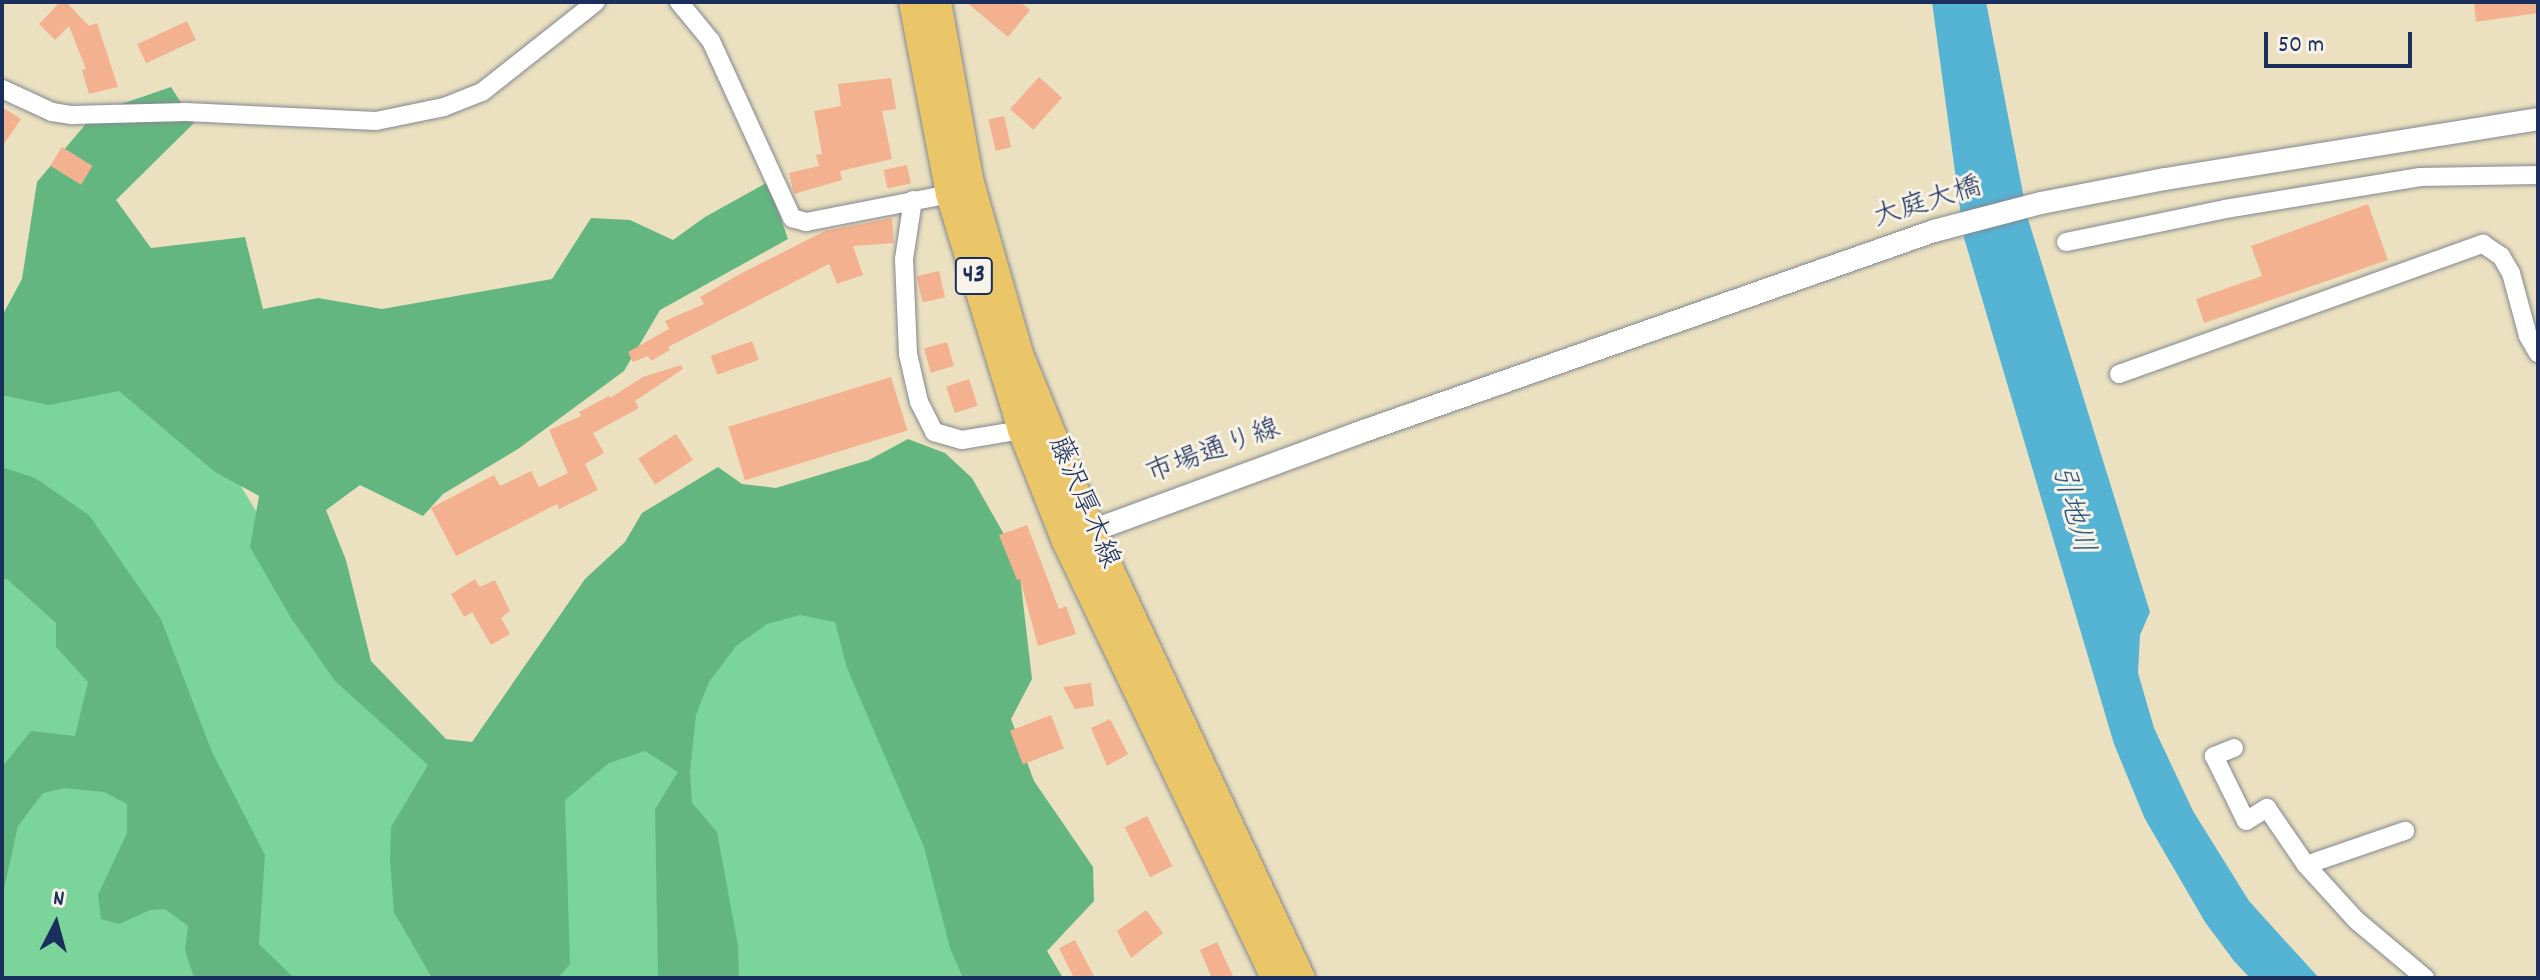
<!DOCTYPE html>
<html>
<head>
<meta charset="utf-8">
<style>
  body { margin:0 }
  #map { position:relative; width:2540px; height:980px; overflow:hidden; background:#ebe1c0; font-family:Dekko,"Klee One",sans-serif }
  div>[style] { position:absolute }
  .green>* { inset:0; background:#7bd499 }
  .forest>* { inset:0; background:#64b681 }
  .water>* { inset:0; background:#55b3d3 }
  .building>* { inset:0; background:#f3b18f; transform-origin:0 0 }
  .roads { filter:drop-shadow(0 0 2px #83888f) drop-shadow(0 0 2px #83888f) }
  .minor>* { height:18px; margin:-9px; padding:0 9px; transform-origin:9px; border-radius:9px; background:#fff }
  .tertiary>* { height:22px; margin:-11px; padding:0 11px; transform-origin:11px; border-radius:11px; background:#fff }
  .primary>* { height:28px; margin:-14px; padding:0 14px; transform-origin:14px; border-radius:14px; background:#ebc669 }
  span { translate:-50% -50%; white-space:nowrap; text-align:center; line-height:1.15; -webkit-text-stroke:6px #f7f3e8; paint-order:stroke }
  .shield-label span { padding:2px 6px; background:#f7f3e8; border:2px solid; border-radius:6px; -webkit-text-stroke-width:0 }
  .shield-label { font-size:26px; color:#1b2f5e; font-weight:700 }
  .street-label { font-size:28px; color:#1b2f5e }
  .water-label { font-size:30px; color:#2c5781; font-style:italic }
  .frame { position:absolute; inset:0; border:4px solid #1b2f5e; pointer-events:none }
  .north { position:absolute; left:16px; top:884px; width:80px; height:80px; -webkit-text-stroke:6px #f7f3e8; paint-order:stroke; rotate:6deg; font-size:22px; font-weight:700; line-height:32px; text-align:center; color:#1b2f5e }
  .north::after { content:''; display:block; margin:auto; width:28px; height:36px; background:#1b2f5e; clip-path:polygon(50% 0,100% 100%,50% 72%,0 100%) }
  .scale { position:absolute; left:2264px; top:32px; width:148px; height:36px; box-sizing:border-box; border:4px solid #1b2f5e; border-top:0; padding-left:10px; font-size:24px; line-height:28px; white-space:nowrap; color:#1b2f5e; -webkit-text-stroke:6px #f7f3e8; paint-order:stroke }
</style>
</head>
<body>
<div id="map">
  <div class="green">
    <i style="clip-path:polygon(122px 360px,228px 465px,339px 647px,476px 768px,452px 978px,2px 978px,2px 367px)"></i>
    <i style="clip-path:polygon(834px 600px,1018px 978px,519px 978px,553px 780px,706px 623px)"></i>
  </div>
  <div class="forest">
    <i style="clip-path:polygon(171px 87px,194px 123px,116px 200px,151px 248px,245px 237px,263px 309px,318px 298px,382px 309px,552px 279px,591px 218px,630px 220px,673px 240px,705px 217px,768px 182px,788px 239px,660px 310px,624px 371px,518px 449px,443px 494px,423px 516px,360px 485px,326px 510px,346px 560px,371px 661px,446px 739px,472px 742px,585px 579px,625px 542px,642px 513px,718px 467px,742px 484px,776px 488px,869px 460px,908px 439px,945px 453px,972px 478px,1018px 559px,1032px 679px,1011px 719px,1034px 781px,1093px 867px,1094px 901px,1047px 951px,1063px 978px,963px 978px,950px 948px,924px 847px,847px 668px,835px 622px,800px 615px,767px 624px,736px 646px,709px 682px,696px 715px,690px 772px,692px 803px,717px 832px,738px 946px,739px 978px,658px 978px,655px 809px,678px 772px,645px 751px,609px 763px,565px 800px,570px 964px,558px 978px,432px 978px,394px 912px,390px 860px,391px 827px,428px 765px,335px 681px,291px 618px,250px 547px,259px 496px,215px 472px,119px 391px,49px 405px,2px 395px,2px 316px,22px 279px,37px 182px,95px 113px)"></i>
    <i style="clip-path:polygon(2px 467px,35px 478px,89px 515px,161px 619px,212px 752px,265px 855px,259px 944px,294px 978px,194px 978px,185px 950px,188px 926px,165px 909px,150px 910px,119px 924px,101px 919px,98px 895px,127px 833px,127px 804px,104px 792px,65px 788px,43px 793px,18px 826px,2px 898px,2px 767px,31px 731px,75px 736px,88px 682px,56px 647px,56px 623px,7px 579px,2px 580px)"></i>
  </div>
  <div class="water">
    <i style="clip-path:polygon(1932px 2px,1986px 2px,2028px 219px,2150px 612px,2140px 635px,2138px 673px,2154px 728px,2193px 811px,2249px 901px,2319px 978px,2250px 978px,2234px 961px,2205px 922px,2145px 819px,2114px 744px,1964px 238px)"></i>
  </div>
  <div class="building">
    <i style="clip-path:polygon(60px 2px,66px 2px,89px 26px,97px 23px,118px 87px,89px 94px,82px 70px,86px 69px,69px 26px,55px 40px,39px 24px)"></i>
    <i style="clip-path:polygon(966px 2px,1020px 2px,1030px 10px,1008px 37px)"></i>
    <i style="clip-path:polygon(2494px 2px,2538px 2px,2538px 13px,2476px 22px,2474px 4px)"></i>
    <i style="left:187px;top:21px;width:21px;height:55px;rotate:65deg"></i>
    <i style="left:1039px;top:77px;width:31px;height:43px;rotate:42deg"></i>
    <i style="clip-path:polygon(891px 78px,896px 109px,882px 111px,892px 159px,840px 171px,842px 180px,794px 194px,789px 173px,819px 166px,816px 155px,822px 154px,814px 111px,841px 106px,838px 84px)"></i>
    <i style="clip-path:polygon(2px 107px,21px 119px,2px 147px)"></i>
    <i style="left:1004px;top:116px;width:32px;height:16px;rotate:77deg"></i>
    <i style="left:62px;top:147px;width:36px;height:22px;rotate:32deg"></i>
    <i style="left:907px;top:165px;width:19px;height:24px;rotate:78deg"></i>
    <i style="clip-path:polygon(2368px 204px,2388px 260px,2204px 323px,2196px 299px,2262px 276px,2251px 246px)"></i>
    <i style="clip-path:polygon(892px 218px,894px 243px,853px 246px,863px 275px,837px 284px,829px 264px,668px 347px,670px 350px,651px 361px,648px 356px,633px 362px,628px 352px,669px 329px,665px 321px,704px 304px,700px 297px,740px 274px,825px 231px)"></i>
    <i style="left:939px;top:271px;width:27px;height:23px;rotate:77deg"></i>
    <i style="left:752px;top:341px;width:20px;height:44px;rotate:70deg"></i>
    <i style="left:947px;top:342px;width:25px;height:24px;rotate:74deg"></i>
    <i style="clip-path:polygon(681px 365px,683px 369px,635px 401px,639px 408px,593px 433px,604px 453px,585px 464px,598px 490px,559px 509px,557px 504px,456px 556px,431px 508px,494px 475px,500px 486px,531px 471px,539px 487px,568px 473px,549px 430px,581px 416px,579px 412px,609px 396px,610px 398px,643px 377px)"></i>
    <i style="left:891px;top:377px;width:56px;height:170px;rotate:73deg"></i>
    <i style="left:969px;top:379px;width:28px;height:24px;rotate:72deg"></i>
    <i style="left:676px;top:434px;width:31px;height:45px;rotate:57deg"></i>
    <i style="clip-path:polygon(1027px 525px,1059px 609px,1066px 606px,1076px 634px,1038px 646px,1020px 579px,1017px 580px,999px 535px)"></i>
    <i style="clip-path:polygon(475px 579px,480px 587px,495px 580px,510px 611px,501px 618px,510px 634px,491px 645px,472px 612px,464px 617px,451px 594px)"></i>
    <i style="clip-path:polygon(1091px 683px,1094px 706px,1075px 709px,1063px 687px)"></i>
    <i style="left:1051px;top:715px;width:36px;height:44px;rotate:69deg"></i>
    <i style="clip-path:polygon(1110px 719px,1128px 754px,1107px 766px,1091px 728px)"></i>
    <i style="left:1147px;top:816px;width:56px;height:25px;rotate:63deg"></i>
    <i style="clip-path:polygon(1146px 910px,1163px 933px,1131px 958px,1117px 931px)"></i>
    <i style="clip-path:polygon(1075px 940px,1095px 978px,1074px 978px,1059px 948px)"></i>
    <i style="clip-path:polygon(1217px 942px,1234px 978px,1212px 978px,1200px 950px)"></i>
  </div>
  <div class="roads">
    <div class="minor">
      <i style="left:679px;top:2px;width:50px;rotate:50.6deg"></i>
      <i style="left:711px;top:41px;width:195px;rotate:65.4deg"></i>
      <i style="left:792px;top:218px;width:15px;rotate:16deg"></i>
      <i style="left:806px;top:222px;width:158px;rotate:-11deg"></i>
      <i style="left:2px;top:89px;width:55px;rotate:24.7deg"></i>
      <i style="left:52px;top:112px;width:20px;rotate:9deg"></i>
      <i style="left:72px;top:115px;width:114px;rotate:-1.5deg"></i>
      <i style="left:186px;top:112px;width:190px;rotate:2.7deg"></i>
      <i style="left:376px;top:121px;width:69px;rotate:-11.6deg"></i>
      <i style="left:444px;top:107px;width:41px;rotate:-21.5deg"></i>
      <i style="left:482px;top:92px;width:145px;rotate:-38.3deg"></i>
      <i style="left:913px;top:200px;width:60px;rotate:98.7deg"></i>
      <i style="left:904px;top:259px;width:95px;rotate:87.6deg"></i>
      <i style="left:908px;top:354px;width:49px;rotate:77.1deg"></i>
      <i style="left:919px;top:402px;width:34px;rotate:63deg"></i>
      <i style="left:934px;top:432px;width:29px;rotate:16deg"></i>
      <i style="left:962px;top:440px;width:61px;rotate:-9.5deg"></i>
      <i style="left:2066px;top:242px;width:162px;rotate:-11.7deg"></i>
      <i style="left:2225px;top:209px;width:198px;rotate:-9.3deg"></i>
      <i style="left:2420px;top:177px;width:118px;rotate:-1deg"></i>
      <i style="left:2119px;top:374px;width:387px;rotate:-19.7deg"></i>
      <i style="left:2483px;top:244px;width:22px;rotate:34deg"></i>
      <i style="left:2501px;top:256px;width:20px;rotate:60deg"></i>
      <i style="left:2511px;top:273px;width:65px;rotate:74.9deg"></i>
      <i style="left:2528px;top:336px;width:20px;rotate:60deg"></i>
      <i style="left:2234px;top:748px;width:22px;rotate:158deg"></i>
      <i style="left:2214px;top:756px;width:72px;rotate:63.8deg"></i>
      <i style="left:2246px;top:821px;width:25px;rotate:-32deg"></i>
      <i style="left:2267px;top:808px;width:69px;rotate:55.6deg"></i>
      <i style="left:2306px;top:865px;width:74px;rotate:47.7deg"></i>
      <i style="left:2356px;top:920px;width:90px;rotate:40deg"></i>
      <i style="left:2306px;top:865px;width:105px;rotate:-19deg"></i>
    </div>
    <div class="tertiary">
      <i style="left:1078px;top:536px;width:298px;rotate:-20.2deg"></i>
      <i style="left:1358px;top:433px;width:610px;rotate:-19.33deg"></i>
      <i style="left:1934px;top:231px;width:111px;rotate:-14.7deg"></i>
      <i style="left:2041px;top:203px;width:126px;rotate:-11deg"></i>
      <i style="left:2165px;top:179px;width:378px;rotate:-9.1deg"></i>
    </div>
    <div class="primary">
      <i style="left:913px;top:2px;width:196px;rotate:79.1deg"></i>
      <i style="left:950px;top:194px;width:247px;rotate:73deg"></i>
      <i style="left:1022px;top:430px;width:119px;rotate:68.4deg"></i>
      <i style="left:1066px;top:541px;width:484px;rotate:64.4deg"></i>
      <i style="left:937px;top:2px;width:184px;rotate:79.7deg"></i>
      <i style="left:970px;top:183px;width:178px;rotate:74deg"></i>
      <i style="left:1019px;top:354px;width:190px;rotate:67.8deg"></i>
      <i style="left:1091px;top:530px;width:495px;rotate:64.9deg"></i>
    </div>
  </div>
  <div class="shield-label">
    <span style="left:974px;top:276px">43</span>
  </div>
  <div class="street-label">
    <span style="left:1928px;top:204px;rotate:-17deg">大庭大橋</span>
    <span style="left:1214px;top:453px;rotate:-20deg">市場通り線</span>
    <span style="left:1082px;top:503px;rotate:67deg">藤沢厚木線</span>
  </div>
  <div class="water-label">
    <span style="left:2070px;top:510px;rotate:75deg">引地川</span>
  </div>
  <div class="frame"></div>
  <div class="north">N</div>
  <div class="scale">50 m</div>
</div>
</body>
</html>
